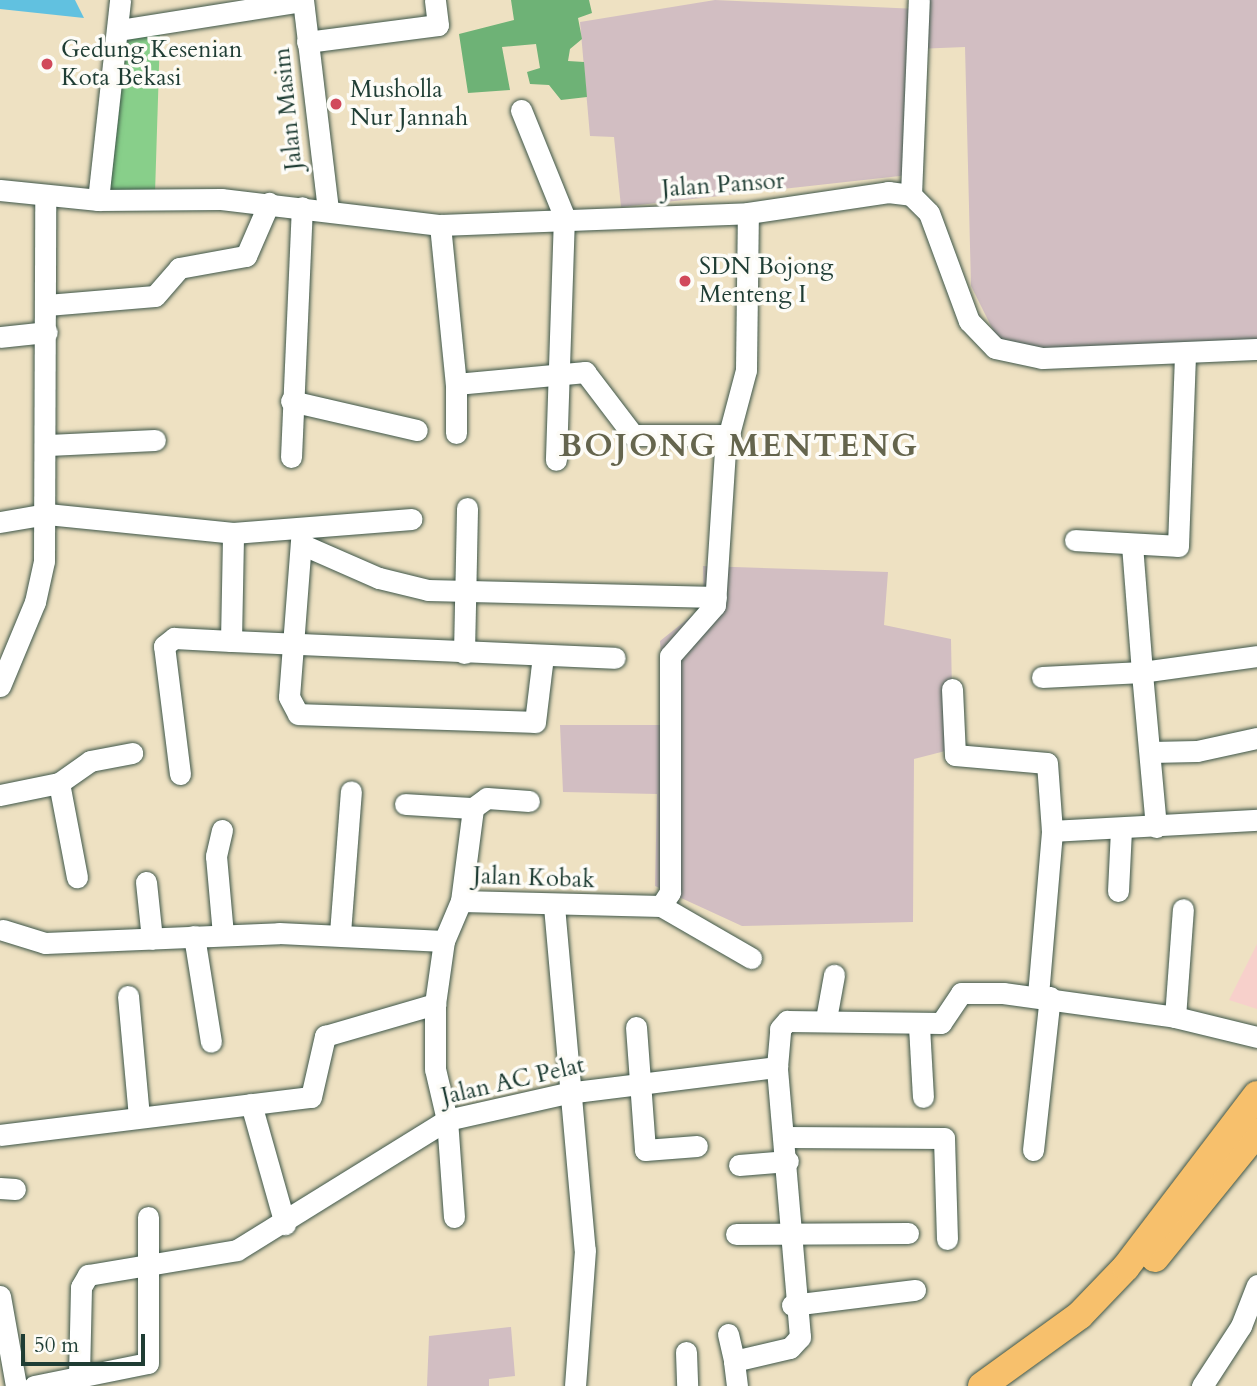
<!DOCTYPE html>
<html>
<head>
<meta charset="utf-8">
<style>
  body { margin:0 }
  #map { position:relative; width:1257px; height:1386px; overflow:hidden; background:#eee1c2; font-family:Cardo,serif }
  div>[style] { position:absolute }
  .built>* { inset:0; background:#f7d0cb }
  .industrial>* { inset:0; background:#d2bec2 }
  .green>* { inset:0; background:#88cf8a }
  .forest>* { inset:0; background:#6eb276 }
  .water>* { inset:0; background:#61c1e0 }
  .roads { filter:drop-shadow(0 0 2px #3e5649) drop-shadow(0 0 2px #3e5649) }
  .minor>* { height:21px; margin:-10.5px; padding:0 10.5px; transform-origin:10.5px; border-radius:10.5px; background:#fff }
  .major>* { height:28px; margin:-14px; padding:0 14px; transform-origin:14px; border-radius:14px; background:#f7c06c }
  .dots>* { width:19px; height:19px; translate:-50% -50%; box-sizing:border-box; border:4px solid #fdfcf7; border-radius:50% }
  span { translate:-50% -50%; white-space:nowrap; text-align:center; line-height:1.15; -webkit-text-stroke:7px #fdfcf7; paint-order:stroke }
  .poi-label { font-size:24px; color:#1f3d34 }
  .left { translate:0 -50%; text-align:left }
  .street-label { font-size:24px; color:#1f3d34 }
  .district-label { font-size:32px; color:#65654d; font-weight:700; letter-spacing:2px }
  .scale { position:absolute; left:21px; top:1334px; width:124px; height:32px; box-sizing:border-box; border:4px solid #1f3d34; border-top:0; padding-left:9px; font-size:21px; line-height:24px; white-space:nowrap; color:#1f3d34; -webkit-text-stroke:5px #fdfcf7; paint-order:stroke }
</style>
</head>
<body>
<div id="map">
  <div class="built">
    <i style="clip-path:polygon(1257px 944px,1257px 1009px,1229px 1000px)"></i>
  </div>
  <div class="industrial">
    <i style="clip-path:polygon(715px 0,918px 9px,919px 0,1257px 0,1257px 342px,1073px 358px,1001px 346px,971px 286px,965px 47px,916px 49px,909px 175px,621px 207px,614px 137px,590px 136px,580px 22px)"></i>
    <i style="clip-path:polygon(703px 566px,888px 572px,884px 625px,951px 639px,953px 749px,914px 759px,913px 922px,742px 926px,655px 886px,657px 794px,563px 792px,560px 725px,666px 725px,660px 641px,704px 606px)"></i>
    <i style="clip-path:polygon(511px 1327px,515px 1376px,489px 1379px,489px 1386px,427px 1386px,429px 1336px)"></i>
  </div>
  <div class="green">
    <i style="clip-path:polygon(125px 34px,160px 35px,155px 193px,103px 195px)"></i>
  </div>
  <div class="forest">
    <i style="clip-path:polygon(511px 0,589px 0,592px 13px,578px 18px,582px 39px,570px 49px,568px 61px,584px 62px,587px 97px,561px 100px,549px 85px,530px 84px,527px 72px,540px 68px,536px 44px,502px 47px,510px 90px,468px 93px,459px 34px,514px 20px)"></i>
  </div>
  <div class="water">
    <i style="clip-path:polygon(0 0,75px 0,84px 18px,0 9px)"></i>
  </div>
  <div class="roads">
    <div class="minor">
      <i style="left:303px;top:0;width:212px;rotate:83.2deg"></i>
      <i style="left:119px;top:30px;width:186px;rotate:-9deg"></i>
      <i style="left:307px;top:42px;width:132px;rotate:-7.4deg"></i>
      <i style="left:438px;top:25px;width:25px;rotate:-97deg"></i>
      <i style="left:521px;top:110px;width:114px;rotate:67.9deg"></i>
      <i style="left:564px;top:216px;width:244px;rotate:91.9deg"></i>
      <i style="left:0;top:190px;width:99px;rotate:5.8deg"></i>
      <i style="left:98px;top:200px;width:123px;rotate:-0.5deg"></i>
      <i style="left:221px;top:199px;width:221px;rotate:6.8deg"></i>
      <i style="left:440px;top:225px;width:308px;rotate:-2.2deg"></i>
      <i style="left:748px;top:213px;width:142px;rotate:-8.5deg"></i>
      <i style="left:888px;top:192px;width:23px;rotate:7deg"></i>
      <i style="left:911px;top:195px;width:25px;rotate:45deg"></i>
      <i style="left:929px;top:213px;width:115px;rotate:69.7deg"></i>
      <i style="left:969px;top:321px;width:37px;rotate:46deg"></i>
      <i style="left:995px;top:348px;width:48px;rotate:12deg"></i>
      <i style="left:1042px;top:358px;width:215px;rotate:-2.4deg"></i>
      <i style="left:911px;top:195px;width:195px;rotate:-87.7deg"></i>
      <i style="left:98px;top:200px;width:201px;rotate:-83.7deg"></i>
      <i style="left:440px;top:225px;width:160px;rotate:84.3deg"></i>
      <i style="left:456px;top:384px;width:130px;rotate:-5.3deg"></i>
      <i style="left:585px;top:372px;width:79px;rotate:52.7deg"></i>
      <i style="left:633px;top:435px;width:97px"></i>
      <i style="left:47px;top:305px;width:108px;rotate:-4.8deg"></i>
      <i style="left:155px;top:296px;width:37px;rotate:-49deg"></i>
      <i style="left:179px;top:268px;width:68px;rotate:-10.2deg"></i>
      <i style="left:246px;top:256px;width:58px;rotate:-66.5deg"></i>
      <i style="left:0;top:337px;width:47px;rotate:-6.1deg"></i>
      <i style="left:456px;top:384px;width:49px;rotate:90deg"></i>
      <i style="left:291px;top:401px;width:129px;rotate:13deg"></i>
      <i style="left:48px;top:445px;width:107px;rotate:-2.7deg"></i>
      <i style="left:291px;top:457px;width:250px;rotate:-87.5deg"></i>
      <i style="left:0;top:522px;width:48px;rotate:-9.7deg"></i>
      <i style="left:47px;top:514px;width:187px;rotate:5.8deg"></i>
      <i style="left:233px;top:533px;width:179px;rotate:-4.5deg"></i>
      <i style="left:302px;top:528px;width:169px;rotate:94.4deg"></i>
      <i style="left:289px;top:697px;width:19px;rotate:62deg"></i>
      <i style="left:298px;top:714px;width:237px;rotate:1.9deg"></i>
      <i style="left:535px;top:722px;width:66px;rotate:-83.1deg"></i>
      <i style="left:1075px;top:540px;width:103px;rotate:3.3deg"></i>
      <i style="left:1178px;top:546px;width:194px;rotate:-87.9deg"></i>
      <i style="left:301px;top:544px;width:85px;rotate:23.6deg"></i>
      <i style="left:379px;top:578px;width:50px;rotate:13.8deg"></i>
      <i style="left:428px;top:590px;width:288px;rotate:1.4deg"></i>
      <i style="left:231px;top:641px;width:384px;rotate:2.5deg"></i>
      <i style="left:464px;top:653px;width:145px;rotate:-88.8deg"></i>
      <i style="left:1042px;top:677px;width:100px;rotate:-2.9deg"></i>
      <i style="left:1142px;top:672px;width:126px;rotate:-94.5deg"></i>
      <i style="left:0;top:686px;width:91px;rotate:-67.4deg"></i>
      <i style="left:35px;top:602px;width:42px;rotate:-77.6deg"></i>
      <i style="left:44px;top:561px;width:366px;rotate:-89.8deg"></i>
      <i style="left:952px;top:689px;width:66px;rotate:87.4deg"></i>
      <i style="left:955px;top:755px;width:92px;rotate:5deg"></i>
      <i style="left:1047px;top:763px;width:68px;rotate:85.8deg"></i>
      <i style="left:1151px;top:752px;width:46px;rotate:-1.2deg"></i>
      <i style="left:1197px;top:751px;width:61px;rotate:-12.2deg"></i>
      <i style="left:180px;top:774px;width:129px;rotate:-97.1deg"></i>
      <i style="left:164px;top:646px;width:13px;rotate:-39deg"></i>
      <i style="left:174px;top:638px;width:57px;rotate:3deg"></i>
      <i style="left:231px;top:641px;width:108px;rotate:-88.9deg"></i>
      <i style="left:59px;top:783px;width:96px;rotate:79.2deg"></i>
      <i style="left:0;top:795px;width:60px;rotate:-11.5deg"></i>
      <i style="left:59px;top:783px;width:38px;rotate:-35deg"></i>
      <i style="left:90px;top:761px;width:43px;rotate:-10.8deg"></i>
      <i style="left:405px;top:804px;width:68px;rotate:3.4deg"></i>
      <i style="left:1156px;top:827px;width:156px;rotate:-95.2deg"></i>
      <i style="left:1142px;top:672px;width:116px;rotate:-7.9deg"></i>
      <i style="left:222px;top:830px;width:27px;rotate:103deg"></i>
      <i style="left:216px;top:856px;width:78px;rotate:84.9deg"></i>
      <i style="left:146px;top:882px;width:57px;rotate:84deg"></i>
      <i style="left:1118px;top:891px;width:62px;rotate:-87.2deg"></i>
      <i style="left:461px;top:901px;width:200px;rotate:1.4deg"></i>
      <i style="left:554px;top:906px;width:345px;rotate:84.9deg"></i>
      <i style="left:585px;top:1250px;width:136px;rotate:94.2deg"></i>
      <i style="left:661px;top:906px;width:17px;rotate:-57deg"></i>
      <i style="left:670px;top:892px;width:236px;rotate:-90deg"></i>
      <i style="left:670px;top:656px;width:68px;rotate:-48.6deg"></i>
      <i style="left:715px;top:605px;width:156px;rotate:-86.3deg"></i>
      <i style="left:725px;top:449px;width:82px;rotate:-75.1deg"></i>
      <i style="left:746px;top:370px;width:157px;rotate:-89.3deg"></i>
      <i style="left:661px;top:906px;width:104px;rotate:30deg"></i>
      <i style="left:3px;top:930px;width:44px;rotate:17.2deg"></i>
      <i style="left:45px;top:943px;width:234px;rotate:-2.4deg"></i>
      <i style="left:279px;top:933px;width:165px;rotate:2.8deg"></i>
      <i style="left:340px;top:933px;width:142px;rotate:-85.6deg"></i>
      <i style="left:194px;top:936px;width:107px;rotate:80.9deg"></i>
      <i style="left:1038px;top:995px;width:165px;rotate:-85.1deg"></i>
      <i style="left:1052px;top:831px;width:205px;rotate:-3.1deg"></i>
      <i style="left:128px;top:996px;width:121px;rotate:84.8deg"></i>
      <i style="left:1175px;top:1017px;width:108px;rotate:-85.8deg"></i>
      <i style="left:826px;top:1019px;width:45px;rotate:-79.7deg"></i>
      <i style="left:919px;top:1026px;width:71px;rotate:86.8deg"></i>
      <i style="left:636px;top:1027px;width:123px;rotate:85.8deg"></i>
      <i style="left:645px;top:1150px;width:52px;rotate:-4.4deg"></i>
      <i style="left:251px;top:1104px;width:125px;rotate:74.2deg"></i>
      <i style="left:0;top:1135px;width:313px;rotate:-7deg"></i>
      <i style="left:311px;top:1097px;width:63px;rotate:-77.1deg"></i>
      <i style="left:325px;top:1036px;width:115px;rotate:-16.2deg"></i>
      <i style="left:785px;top:1137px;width:159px;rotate:0.4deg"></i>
      <i style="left:944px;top:1138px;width:101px;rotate:88.3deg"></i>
      <i style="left:1033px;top:1150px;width:154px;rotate:-83.7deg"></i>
      <i style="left:739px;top:1165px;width:49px;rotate:-4.7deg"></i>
      <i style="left:0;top:1188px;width:15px;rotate:4deg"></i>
      <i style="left:454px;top:1217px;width:97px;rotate:-94.1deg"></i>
      <i style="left:447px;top:1120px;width:52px;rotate:-103.2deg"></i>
      <i style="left:435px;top:1069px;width:65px;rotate:-90deg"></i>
      <i style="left:435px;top:1004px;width:64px;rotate:-81.9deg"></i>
      <i style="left:444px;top:941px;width:43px;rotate:-67deg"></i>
      <i style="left:461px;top:901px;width:94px;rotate:-82.6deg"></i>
      <i style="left:473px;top:808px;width:17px;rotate:-36deg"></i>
      <i style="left:487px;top:798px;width:42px;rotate:4.1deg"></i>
      <i style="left:736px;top:1234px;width:172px;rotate:-0.3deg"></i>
      <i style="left:0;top:1296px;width:91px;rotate:79.9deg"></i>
      <i style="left:792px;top:1305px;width:124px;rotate:-7deg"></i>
      <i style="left:728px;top:1334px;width:28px;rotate:77deg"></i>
      <i style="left:686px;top:1352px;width:34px;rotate:88deg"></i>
      <i style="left:79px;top:1376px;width:89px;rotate:-88.7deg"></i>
      <i style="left:81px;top:1287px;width:14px;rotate:-60deg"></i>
      <i style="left:88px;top:1275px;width:151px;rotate:-9.5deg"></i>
      <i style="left:237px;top:1250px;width:247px;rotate:-31.8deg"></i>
      <i style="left:447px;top:1120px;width:123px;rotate:-12.7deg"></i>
      <i style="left:567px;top:1093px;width:212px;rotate:-7.1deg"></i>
      <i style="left:777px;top:1067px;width:38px;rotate:-85deg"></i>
      <i style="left:780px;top:1029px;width:11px;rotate:-49deg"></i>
      <i style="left:787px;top:1021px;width:154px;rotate:0.7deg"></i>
      <i style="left:941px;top:1023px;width:36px;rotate:-56deg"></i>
      <i style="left:961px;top:993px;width:42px"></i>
      <i style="left:1003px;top:993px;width:174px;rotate:7.9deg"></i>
      <i style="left:1175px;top:1017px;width:84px;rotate:13.7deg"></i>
      <i style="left:34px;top:1386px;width:116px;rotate:-11.4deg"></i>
      <i style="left:148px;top:1363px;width:146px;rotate:-90deg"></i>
      <i style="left:737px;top:1386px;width:25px;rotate:-97deg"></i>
      <i style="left:734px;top:1361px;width:57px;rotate:-13.1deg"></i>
      <i style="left:790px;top:1348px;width:15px;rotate:-48deg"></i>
      <i style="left:800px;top:1337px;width:271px;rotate:-94.9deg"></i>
      <i style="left:1202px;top:1386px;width:72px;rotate:-57deg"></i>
      <i style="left:1241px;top:1326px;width:44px;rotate:-68.7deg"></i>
    </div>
    <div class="major">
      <i style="left:1155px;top:1258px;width:162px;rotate:-51deg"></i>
      <i style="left:982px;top:1386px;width:121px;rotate:-35.9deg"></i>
      <i style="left:1080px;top:1315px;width:66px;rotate:-46.2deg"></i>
      <i style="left:1126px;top:1267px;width:216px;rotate:-52.7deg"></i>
    </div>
  </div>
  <div class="dots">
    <i style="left:47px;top:64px;background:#d1495b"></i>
    <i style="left:336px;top:104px;background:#d1495b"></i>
    <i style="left:685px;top:281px;background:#d1495b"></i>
  </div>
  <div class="poi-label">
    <span class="left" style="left:61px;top:64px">Gedung Kesenian<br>Kota Bekasi</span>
    <span class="left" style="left:350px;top:104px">Musholla<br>Nur Jannah</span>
    <span class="left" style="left:699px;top:281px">SDN Bojong<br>Menteng I</span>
  </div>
  <div class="street-label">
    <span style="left:288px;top:109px;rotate:-96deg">Jalan Masim</span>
    <span style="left:723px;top:185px;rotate:-4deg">Jalan Pansor</span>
    <span style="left:534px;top:878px;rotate:2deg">Jalan Kobak</span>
    <span style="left:513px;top:1081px;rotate:-13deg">Jalan AC Pelat</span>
  </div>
  <div class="district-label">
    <span style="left:739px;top:446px">BOJONG MENTENG</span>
  </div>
  <div class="scale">50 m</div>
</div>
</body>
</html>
